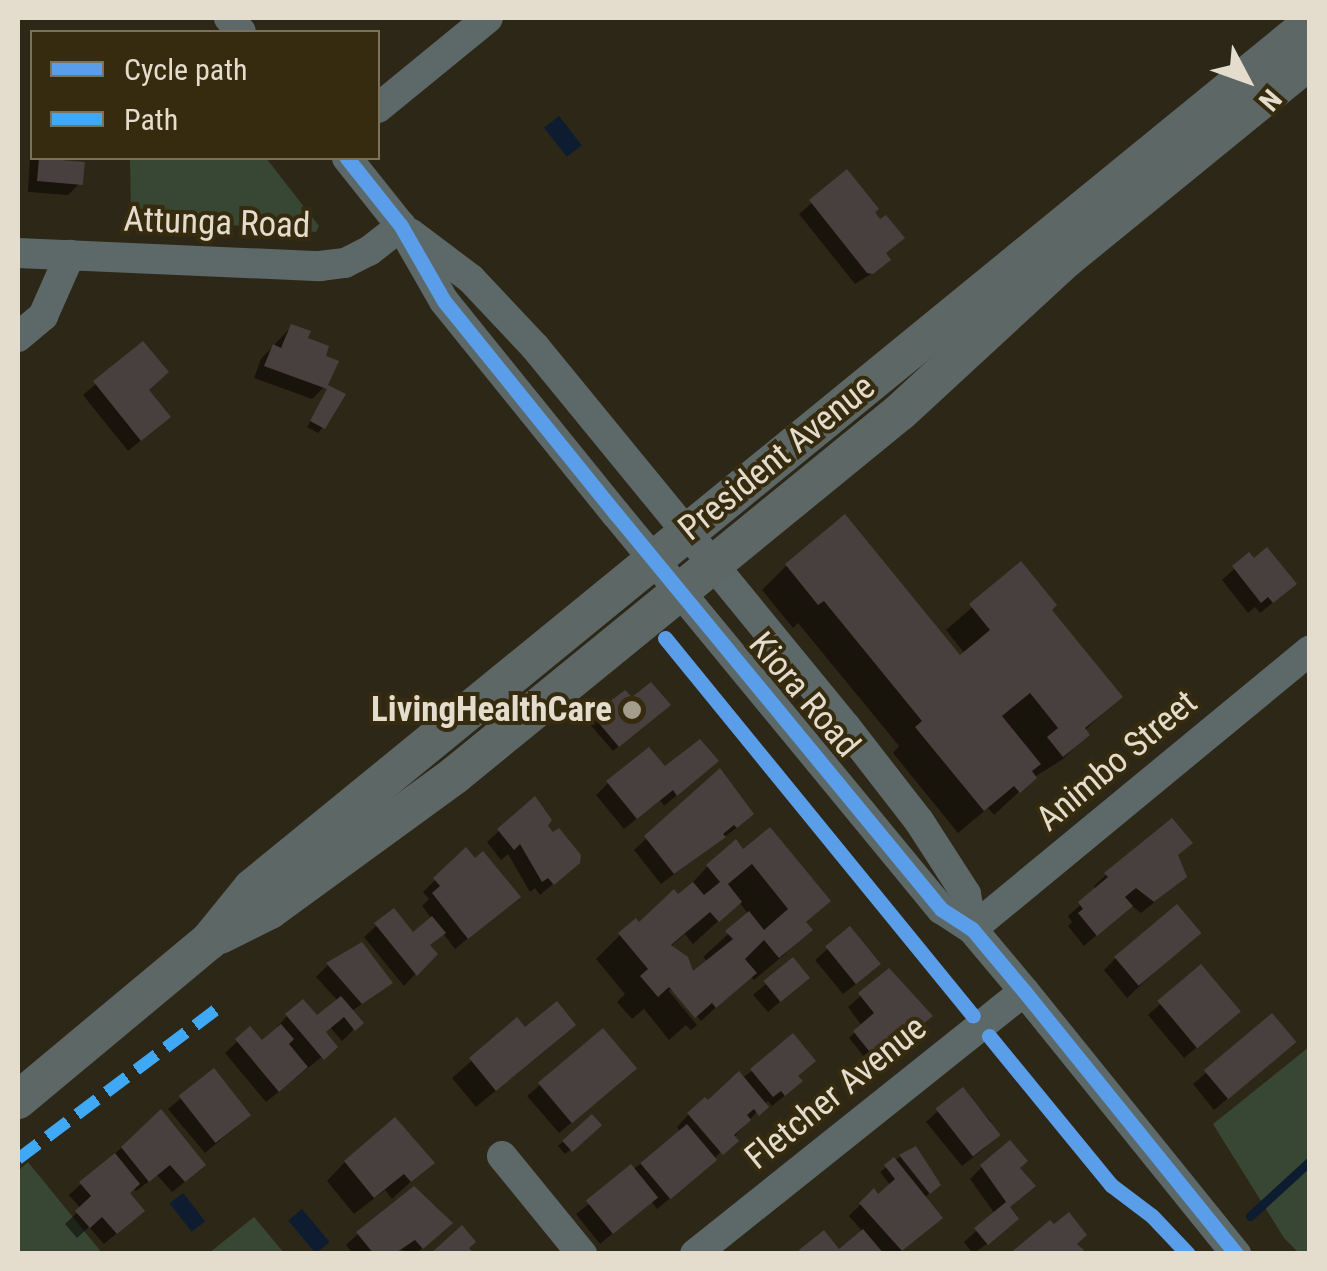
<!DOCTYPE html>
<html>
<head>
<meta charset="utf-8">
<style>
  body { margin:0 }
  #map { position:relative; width:1327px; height:1271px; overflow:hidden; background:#2d2717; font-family:"Roboto Condensed",sans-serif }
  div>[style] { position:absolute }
  .green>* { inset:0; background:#384733 }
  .water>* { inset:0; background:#0d1c30; transform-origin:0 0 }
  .shadow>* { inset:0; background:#0007 }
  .stream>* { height:9px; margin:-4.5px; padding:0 4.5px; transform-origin:4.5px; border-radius:4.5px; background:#0d1c30 }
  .building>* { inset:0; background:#47403e; transform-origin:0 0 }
  .minor>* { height:30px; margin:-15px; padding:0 15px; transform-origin:15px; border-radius:15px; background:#5d6869 }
  .major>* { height:38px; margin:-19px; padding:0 19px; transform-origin:19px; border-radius:19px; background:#5d6765 }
  .quiet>* { height:12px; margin-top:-6px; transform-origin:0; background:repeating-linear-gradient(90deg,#3fa9f5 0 25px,transparent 0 37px) }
  .cycleway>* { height:15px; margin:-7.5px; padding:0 7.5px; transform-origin:7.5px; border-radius:7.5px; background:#5a9eea }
  .dots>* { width:28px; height:28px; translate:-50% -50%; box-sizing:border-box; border:5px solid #362b0e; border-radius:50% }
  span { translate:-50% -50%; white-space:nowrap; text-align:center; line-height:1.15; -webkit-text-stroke:8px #362b0e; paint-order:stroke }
  .street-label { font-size:35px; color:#e4ddcd }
  .poi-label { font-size:35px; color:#e4ddcd; font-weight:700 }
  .right { translate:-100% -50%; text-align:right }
  .frame { position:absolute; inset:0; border:20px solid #e4ddcd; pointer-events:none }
  .legend { position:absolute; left:30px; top:30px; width:350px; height:130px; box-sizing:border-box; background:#362b0e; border:2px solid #7c725a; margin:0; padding:12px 18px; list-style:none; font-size:30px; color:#e4ddcd }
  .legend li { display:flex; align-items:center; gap:20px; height:50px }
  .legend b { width:50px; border:2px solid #7c725a }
  .north { position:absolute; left:1197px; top:30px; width:100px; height:100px; -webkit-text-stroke:8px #362b0e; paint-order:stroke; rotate:131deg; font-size:28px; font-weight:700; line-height:40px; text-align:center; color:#e4ddcd }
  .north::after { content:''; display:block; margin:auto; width:35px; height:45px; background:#e4ddcd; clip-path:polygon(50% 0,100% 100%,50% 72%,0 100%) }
</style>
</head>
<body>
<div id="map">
  <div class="green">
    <i style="clip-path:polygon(130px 158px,266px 158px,319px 226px,316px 232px,131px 217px)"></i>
    <i style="clip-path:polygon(1309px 1047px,1310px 1253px,1300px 1254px,1284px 1238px,1213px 1124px)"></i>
    <i style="clip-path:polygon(28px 1162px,102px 1253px,103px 1253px,18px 1253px,18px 1171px)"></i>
    <i style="clip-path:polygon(254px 1217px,284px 1253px,209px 1253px)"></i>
  </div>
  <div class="water">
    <i style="left:559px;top:116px;width:37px;height:19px;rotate:52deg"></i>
    <i style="left:183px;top:1193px;width:36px;height:17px;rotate:52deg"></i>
    <i style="left:302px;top:1209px;width:43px;height:18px;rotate:50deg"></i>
  </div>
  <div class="shadow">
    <i style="clip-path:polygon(32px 121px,32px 158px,66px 158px,80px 183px,68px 195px,28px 192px)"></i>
    <i style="clip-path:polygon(847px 173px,872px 213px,884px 254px,876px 271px,855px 284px,799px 214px)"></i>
    <i style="clip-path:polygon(292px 326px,304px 339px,324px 387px,312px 399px,254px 378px,261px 359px)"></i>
    <i style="clip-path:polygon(143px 344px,147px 391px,156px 428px,128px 451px,83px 395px)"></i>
    <i style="clip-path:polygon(329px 388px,323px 427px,318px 433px,307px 427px)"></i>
    <i style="clip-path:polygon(1249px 556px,1282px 595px,1260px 613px,1255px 607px,1248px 613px,1222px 580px)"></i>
    <i style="clip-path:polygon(1021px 565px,1048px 610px,1120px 697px,1084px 731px,1087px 735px,1063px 759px,1036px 776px,994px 815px,988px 808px,958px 833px,893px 753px,899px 746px,798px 623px,793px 628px,762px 590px,786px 566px,960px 658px,965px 654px,946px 630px)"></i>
    <i style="clip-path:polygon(625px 693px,632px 701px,663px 710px,613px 751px,588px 722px)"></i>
    <i style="clip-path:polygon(665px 770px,704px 773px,664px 806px,660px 800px,624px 829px,596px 795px,608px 783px)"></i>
    <i style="clip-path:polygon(719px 772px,739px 826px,661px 884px,634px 850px)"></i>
    <i style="clip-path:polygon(1172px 822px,1176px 856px,1172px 888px,1141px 913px,1131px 905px,1084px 946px,1068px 926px,1072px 922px,1068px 916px,1097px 890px,1094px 886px,1106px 875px)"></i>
    <i style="clip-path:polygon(545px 826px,565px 874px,540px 895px,535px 888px,530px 892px,508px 854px,501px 860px,487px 842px,499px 831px)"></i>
    <i style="clip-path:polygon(465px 851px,505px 908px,455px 949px,442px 932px,428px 946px,434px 954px,404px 986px,364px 937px,393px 911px,412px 935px,432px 919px,422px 906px,429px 899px,423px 892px)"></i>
    <i style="clip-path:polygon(evenodd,743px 852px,828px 900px,804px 924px,809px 929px,785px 954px,754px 980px,750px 976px,701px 1021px,675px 990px,668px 990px,697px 1025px,691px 1030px,686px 1025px,669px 1040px,644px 1009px,632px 1019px,617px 1002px,625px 994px,596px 959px,620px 935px,678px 898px,708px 866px,743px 852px,739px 902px,749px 915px,703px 957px,708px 962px,692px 975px,670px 947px,685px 934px,693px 944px,739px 902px)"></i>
    <i style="clip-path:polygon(849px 930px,866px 976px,843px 994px,815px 960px)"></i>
    <i style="clip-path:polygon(1185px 944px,1127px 998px,1104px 970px,1116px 958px)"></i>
    <i style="clip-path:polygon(792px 961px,794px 990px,768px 1012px,753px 995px)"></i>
    <i style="clip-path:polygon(328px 965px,389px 983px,351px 1012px,360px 1023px,342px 1041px,330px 1027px,323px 1033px,334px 1047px,266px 1102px,225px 1053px,250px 1030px,262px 1044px,287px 1016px,317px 1018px,338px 1001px,316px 977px)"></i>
    <i style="clip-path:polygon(1201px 968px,1226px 1023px,1184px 1058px,1148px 1015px)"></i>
    <i style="clip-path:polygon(888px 972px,882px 1054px,870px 1064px,849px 1038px,862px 1026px,848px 1007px)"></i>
    <i style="clip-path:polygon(1272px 1017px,1281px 1054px,1214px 1110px,1193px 1084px)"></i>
    <i style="clip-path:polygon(517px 1021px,525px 1030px,554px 1043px,476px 1107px,452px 1078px)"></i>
    <i style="clip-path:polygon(603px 1032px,622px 1081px,559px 1133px,527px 1096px)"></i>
    <i style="clip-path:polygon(214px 1071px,236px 1127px,205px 1153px,168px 1109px)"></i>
    <i style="clip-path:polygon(752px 1071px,796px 1077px,788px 1093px,772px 1106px,768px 1101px,764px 1104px,702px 1172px,657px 1209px,651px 1201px,600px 1244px,576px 1214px,681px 1132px,677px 1127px,688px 1115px)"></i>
    <i style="clip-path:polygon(962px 1090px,991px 1121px,986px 1147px,962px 1166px,926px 1122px)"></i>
    <i style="clip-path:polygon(161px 1112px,191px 1177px,172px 1192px,157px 1175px,136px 1191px,133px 1188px,127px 1193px,130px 1222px,104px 1244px,89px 1227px,77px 1238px,65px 1224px,81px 1209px,69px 1195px)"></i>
    <i style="clip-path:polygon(594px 1130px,565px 1154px,558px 1146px,563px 1141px)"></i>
    <i style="clip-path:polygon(901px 1156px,933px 1190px,924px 1198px,928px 1230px,898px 1254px,799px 1254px,824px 1234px,838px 1252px,863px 1232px,849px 1216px,873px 1192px,878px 1197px,891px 1186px,880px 1172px)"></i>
    <i style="clip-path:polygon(345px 1162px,432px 1162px,392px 1199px,385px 1190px,354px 1214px,327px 1181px)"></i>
    <i style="clip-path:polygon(982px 1167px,1017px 1168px,1004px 1231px,973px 1254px,964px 1242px,995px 1214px,970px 1179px)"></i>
    <i style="clip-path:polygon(435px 1205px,450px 1223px,416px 1254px,402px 1250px,353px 1254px,346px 1245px,358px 1234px)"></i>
  </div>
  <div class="stream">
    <i style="left:1250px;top:1216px;width:81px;rotate:-42.5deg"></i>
  </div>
  <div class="building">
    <i style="left:39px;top:158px;width:46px;height:23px;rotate:5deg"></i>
    <i style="clip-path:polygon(847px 169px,879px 209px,875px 212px,880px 219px,886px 215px,905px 238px,886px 253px,891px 260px,873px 274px,867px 273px,809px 200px)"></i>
    <i style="clip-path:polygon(291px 324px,311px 331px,308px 338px,329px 346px,326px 356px,339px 361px,328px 385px,346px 394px,325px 429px,310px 421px,327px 389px,264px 366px,273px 344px,281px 348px)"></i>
    <i style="clip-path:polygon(143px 341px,169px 372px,149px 390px,171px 417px,141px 441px,93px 381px)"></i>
    <i style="clip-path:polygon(845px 514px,960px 655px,990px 630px,969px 604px,1021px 561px,1057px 605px,1052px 610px,1123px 697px,1085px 728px,1090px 735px,1063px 757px,1047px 737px,1058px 728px,1030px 693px,1002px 716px,1041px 764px,1032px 771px,1037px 778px,1020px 793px,1014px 786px,984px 811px,915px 727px,922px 721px,824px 601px,818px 605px,785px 564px)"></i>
    <i style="clip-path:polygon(1267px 547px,1297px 584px,1273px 603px,1268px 597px,1261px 603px,1232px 566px,1249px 552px,1254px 558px)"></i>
    <i style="clip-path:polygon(651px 682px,671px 705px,619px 747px,592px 715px,625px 690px,632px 697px)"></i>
    <i style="clip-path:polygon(700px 739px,719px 761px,677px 796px,673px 790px,637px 819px,606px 781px,649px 747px,665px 766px)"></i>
    <i style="clip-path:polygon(720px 768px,754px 814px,737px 828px,734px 825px,723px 834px,726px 837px,674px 874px,644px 836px)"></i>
    <i style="clip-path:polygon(535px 796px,552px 820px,548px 826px,553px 832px,559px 828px,581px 855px,580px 863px,554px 885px,548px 878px,542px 882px,520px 844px,514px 850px,497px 829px)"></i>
    <i style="clip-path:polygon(1172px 818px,1193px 843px,1178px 855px,1187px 877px,1154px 902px,1136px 888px,1125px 897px,1133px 906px,1097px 936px,1078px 913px,1083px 909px,1078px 902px,1108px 877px,1104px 873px)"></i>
    <i style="clip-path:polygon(evenodd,770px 827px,831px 901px,806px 922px,813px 930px,779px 958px,764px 940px,745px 959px,757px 973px,716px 1008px,712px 1003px,695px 1018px,669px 987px,658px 997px,640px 976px,648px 969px,618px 933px,636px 918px,639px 922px,674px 889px,678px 894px,693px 882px,704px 895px,720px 882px,706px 865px,736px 839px,743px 849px,770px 827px,752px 864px,788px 909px,764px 930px,749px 911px,725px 931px,733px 939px,693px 971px,688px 957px,671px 945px,710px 912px,719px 922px,742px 902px,728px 884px,752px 864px)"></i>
    <i style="clip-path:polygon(466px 847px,475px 858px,483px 851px,521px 897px,468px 939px,432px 893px,440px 886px,433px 878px)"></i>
    <i style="left:1177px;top:904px;width:38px;height:82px;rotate:50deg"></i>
    <i style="clip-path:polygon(394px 908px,413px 932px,432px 916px,446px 933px,430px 945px,438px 954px,417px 976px,374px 923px)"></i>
    <i style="left:850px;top:926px;width:49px;height:32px;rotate:51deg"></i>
    <i style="clip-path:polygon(362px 942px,393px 983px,362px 1004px,326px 963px)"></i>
    <i style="left:793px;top:957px;width:27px;height:38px;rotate:51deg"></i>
    <i style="left:1201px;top:964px;width:62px;height:57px;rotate:50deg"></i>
    <i style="clip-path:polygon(889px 968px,933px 1016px,877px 1061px,853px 1031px,874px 1013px,858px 993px)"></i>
    <i style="clip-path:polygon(341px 996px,364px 1023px,355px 1031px,344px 1017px,326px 1032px,338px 1047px,324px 1060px,285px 1014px,303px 999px,317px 1015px)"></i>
    <i style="clip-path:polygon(557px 1001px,576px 1025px,496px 1091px,469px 1058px,517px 1017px,525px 1027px)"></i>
    <i style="left:1272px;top:1013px;width:38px;height:89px;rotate:50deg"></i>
    <i style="clip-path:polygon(281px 1024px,294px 1039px,289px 1044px,308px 1067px,279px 1092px,235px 1039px,250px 1026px,262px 1040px)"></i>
    <i style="left:603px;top:1028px;width:53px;height:85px;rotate:50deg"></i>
    <i style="clip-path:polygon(793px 1033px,816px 1061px,798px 1076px,803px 1081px,785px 1096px,781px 1091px,773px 1097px,750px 1069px)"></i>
    <i style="left:214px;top:1068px;width:60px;height:45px;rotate:52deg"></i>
    <i style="clip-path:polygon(739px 1071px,769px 1107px,759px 1116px,754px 1109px,747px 1115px,751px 1120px,734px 1135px,739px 1141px,723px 1155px,687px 1113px,705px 1097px,708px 1100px)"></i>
    <i style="left:963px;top:1087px;width:61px;height:35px;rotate:52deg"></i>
    <i style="clip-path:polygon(161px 1109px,206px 1165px,185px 1182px,170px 1165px,149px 1182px,121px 1147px)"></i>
    <i style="left:592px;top:1114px;width:15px;height:40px;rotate:48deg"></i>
    <i style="clip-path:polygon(395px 1117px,435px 1163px,411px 1182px,404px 1174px,374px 1198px,344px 1161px)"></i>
    <i style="left:687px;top:1124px;width:47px;height:61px;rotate:50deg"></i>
    <i style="clip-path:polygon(1010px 1140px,1028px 1161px,1020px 1168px,1036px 1186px,1010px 1207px,1019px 1219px,988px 1245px,974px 1228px,1006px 1202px,980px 1165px)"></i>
    <i style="clip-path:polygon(916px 1146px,941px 1185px,930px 1194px,899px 1155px)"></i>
    <i style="clip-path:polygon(115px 1153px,140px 1184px,130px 1193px,145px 1211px,117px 1234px,102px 1217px,90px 1228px,75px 1211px,91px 1196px,79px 1182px)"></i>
    <i style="clip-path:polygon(894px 1157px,943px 1218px,902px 1251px,859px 1203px,874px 1188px,878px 1194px,895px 1179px,884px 1165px)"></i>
    <i style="left:631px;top:1164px;width:43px;height:58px;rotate:51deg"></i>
    <i style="clip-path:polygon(414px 1186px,453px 1223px,423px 1249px,415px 1240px,394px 1254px,374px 1254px,356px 1232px)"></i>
    <i style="clip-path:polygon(1069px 1212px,1087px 1235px,1077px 1244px,1084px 1250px,1080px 1254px,1009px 1254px,1050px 1220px,1054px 1224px)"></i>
    <i style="clip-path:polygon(462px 1225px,476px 1242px,469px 1248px,474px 1254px,430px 1254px)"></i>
    <i style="clip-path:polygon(863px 1229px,884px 1254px,802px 1254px,799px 1250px,824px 1230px,839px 1249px)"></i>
  </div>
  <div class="minor">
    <i style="left:229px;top:18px;width:18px;rotate:49deg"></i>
    <i style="left:378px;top:108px;width:142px;rotate:-39.3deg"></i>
    <i style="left:347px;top:158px;width:87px;rotate:51.5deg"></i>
    <i style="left:401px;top:226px;width:86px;rotate:60.2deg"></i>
    <i style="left:444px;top:301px;width:274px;rotate:51.1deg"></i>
    <i style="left:616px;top:514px;width:512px;rotate:50.55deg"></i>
    <i style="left:941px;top:909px;width:37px;rotate:33deg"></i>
    <i style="left:972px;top:929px;width:81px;rotate:50deg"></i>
    <i style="left:1024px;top:991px;width:338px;rotate:51.1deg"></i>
    <i style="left:410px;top:233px;width:76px;rotate:37deg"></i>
    <i style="left:471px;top:279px;width:93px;rotate:46.7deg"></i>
    <i style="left:535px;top:347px;width:491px;rotate:50.7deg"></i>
    <i style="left:846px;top:727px;width:119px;rotate:52.2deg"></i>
    <i style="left:919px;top:821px;width:87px;rotate:57.2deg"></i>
    <i style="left:966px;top:894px;width:36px;rotate:80deg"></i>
    <i style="left:18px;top:253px;width:302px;rotate:2.5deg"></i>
    <i style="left:320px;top:266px;width:25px;rotate:-7deg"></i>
    <i style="left:345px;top:263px;width:27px;rotate:-27deg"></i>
    <i style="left:369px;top:251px;width:41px;rotate:-38deg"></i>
    <i style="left:18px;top:337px;width:33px;rotate:-40deg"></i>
    <i style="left:43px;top:316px;width:67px;rotate:-66.1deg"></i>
    <i style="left:972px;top:929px;width:438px;rotate:-39.5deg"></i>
    <i style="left:502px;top:1156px;width:127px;rotate:50.8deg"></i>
    <i style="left:695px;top:1254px;width:421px;rotate:-38.6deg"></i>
  </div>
  <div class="major">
    <i style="left:220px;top:935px;width:56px;rotate:-26.6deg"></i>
    <i style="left:270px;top:910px;width:229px;rotate:-36.1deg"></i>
    <i style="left:455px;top:775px;width:574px;rotate:-39.21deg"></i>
    <i style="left:900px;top:412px;width:226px;rotate:-42.7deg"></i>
    <i style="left:1066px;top:259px;width:315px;rotate:-39.2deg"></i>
    <i style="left:18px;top:1100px;width:249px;rotate:-39.8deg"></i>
    <i style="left:209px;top:941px;width:68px;rotate:-50.9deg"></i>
    <i style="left:252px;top:888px;width:1366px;rotate:-39.24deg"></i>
  </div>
  <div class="quiet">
    <i style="left:18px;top:1159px;width:249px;rotate:-37deg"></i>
  </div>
  <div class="cycleway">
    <i style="left:347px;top:158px;width:87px;rotate:51.5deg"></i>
    <i style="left:401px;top:226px;width:86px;rotate:60.2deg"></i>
    <i style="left:444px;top:301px;width:274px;rotate:51.1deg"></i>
    <i style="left:616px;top:514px;width:512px;rotate:50.55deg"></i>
    <i style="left:941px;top:909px;width:37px;rotate:33deg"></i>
    <i style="left:972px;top:929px;width:81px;rotate:50deg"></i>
    <i style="left:1024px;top:991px;width:338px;rotate:51.1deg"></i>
    <i style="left:665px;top:638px;width:487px;rotate:50.8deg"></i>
    <i style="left:989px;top:1036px;width:193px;rotate:50.7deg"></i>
    <i style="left:1111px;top:1185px;width:51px;rotate:37.1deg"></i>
    <i style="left:1152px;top:1216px;width:52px;rotate:46.5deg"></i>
  </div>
  <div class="dots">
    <i style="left:632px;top:710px;background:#a49d8d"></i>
  </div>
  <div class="street-label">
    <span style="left:217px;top:223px;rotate:2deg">Attunga Road</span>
    <span style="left:777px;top:458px;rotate:-39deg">President Avenue</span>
    <span style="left:804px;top:695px;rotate:50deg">Kiora Road</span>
    <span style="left:1117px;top:761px;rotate:-40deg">Animbo Street</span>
    <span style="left:836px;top:1093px;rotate:-39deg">Fletcher Avenue</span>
  </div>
  <div class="poi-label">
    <span class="right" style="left:612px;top:710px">LivingHealthCare</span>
  </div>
  <div class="frame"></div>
  <ul class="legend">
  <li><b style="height:12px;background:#5a9eea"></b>Cycle path</li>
  <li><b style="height:12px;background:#3fa9f5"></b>Path</li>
  </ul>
  <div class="north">N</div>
</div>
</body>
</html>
